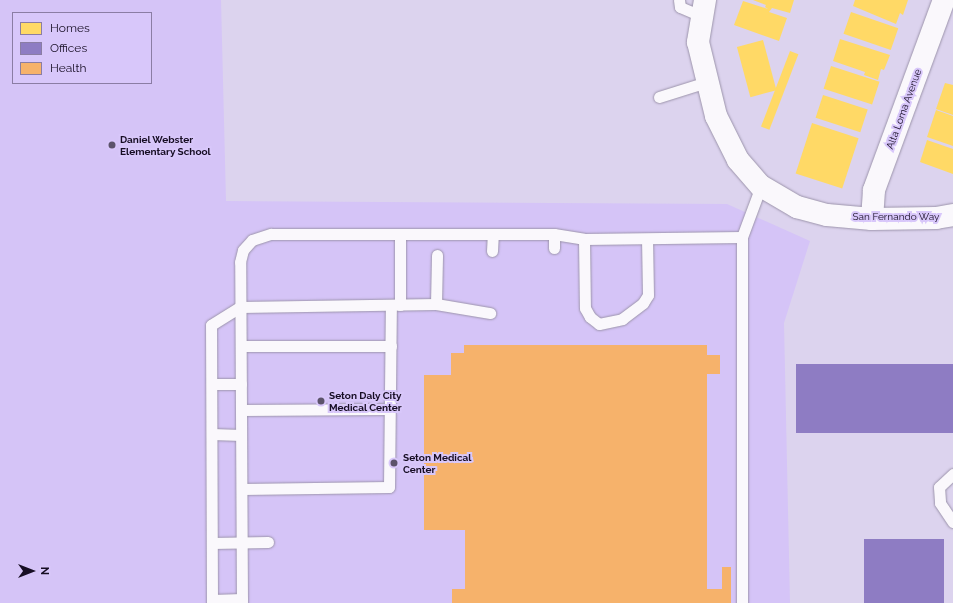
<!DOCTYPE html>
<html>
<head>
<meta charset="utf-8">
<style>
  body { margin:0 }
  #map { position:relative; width:953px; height:603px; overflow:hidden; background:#dcd3ee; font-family:Raleway,sans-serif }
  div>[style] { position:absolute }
  .built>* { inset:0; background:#d5c4f7 }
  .homes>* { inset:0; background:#ffd966; transform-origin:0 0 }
  .offices>* { inset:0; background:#8e7cc3; transform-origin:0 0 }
  .health>* { inset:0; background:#f6b26b }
  .roads { filter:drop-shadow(0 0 1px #9c94ab) drop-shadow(0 0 1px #9c94ab) }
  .service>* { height:11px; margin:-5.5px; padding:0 5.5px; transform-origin:5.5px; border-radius:5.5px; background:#faf8fc }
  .minor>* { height:22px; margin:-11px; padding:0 11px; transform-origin:11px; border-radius:11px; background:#faf8fc }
  .dots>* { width:11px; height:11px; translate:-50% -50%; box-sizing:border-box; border:2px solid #d8c7fa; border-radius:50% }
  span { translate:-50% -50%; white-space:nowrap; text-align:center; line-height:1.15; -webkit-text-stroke:4px #d8c7fa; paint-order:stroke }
  .street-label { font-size:10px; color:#170e24 }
  .poi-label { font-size:10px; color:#170e24; font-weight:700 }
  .left { translate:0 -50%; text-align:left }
  .legend { position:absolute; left:12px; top:12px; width:140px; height:72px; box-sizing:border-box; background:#d8c7fa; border:1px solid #8b7da4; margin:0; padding:5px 7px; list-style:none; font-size:12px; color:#170e24 }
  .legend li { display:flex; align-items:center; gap:8px; height:20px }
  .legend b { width:20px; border:1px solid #8b7da4 }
  .north { position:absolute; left:12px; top:551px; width:40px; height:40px; -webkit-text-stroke:3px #d8c7fa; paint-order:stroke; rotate:90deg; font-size:11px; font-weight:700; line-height:16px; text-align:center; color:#170e24 }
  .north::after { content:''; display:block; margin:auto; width:14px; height:18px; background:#170e24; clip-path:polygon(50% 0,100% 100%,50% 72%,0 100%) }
</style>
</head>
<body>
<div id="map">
  <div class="built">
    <i style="clip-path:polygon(evenodd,0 0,221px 0,226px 201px,727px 204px,810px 241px,784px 323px,790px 603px,0 603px,0 0,13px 13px,151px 13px,151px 83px,13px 83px,13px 13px)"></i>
  </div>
  <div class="homes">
    <i style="clip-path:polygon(753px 0,794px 0,790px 13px,772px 8px,769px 12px,787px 18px,779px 41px,734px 25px,743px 1px,768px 9px,765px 7px,766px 5px)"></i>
    <i style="clip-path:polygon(855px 0,908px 0,903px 15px,900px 13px,896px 24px,853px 6px)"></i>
    <i style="left:851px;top:12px;width:50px;height:23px;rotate:19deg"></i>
    <i style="clip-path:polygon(840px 39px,890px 55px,884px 70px,881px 69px,878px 80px,864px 75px,865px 72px,833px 61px)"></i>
    <i style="left:763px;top:40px;width:52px;height:27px;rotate:75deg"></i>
    <i style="left:790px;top:51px;width:9px;height:81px;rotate:21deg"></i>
    <i style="left:831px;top:66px;width:51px;height:24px;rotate:18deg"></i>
    <i style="clip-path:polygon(945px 83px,953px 85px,953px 115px,936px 109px)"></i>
    <i style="left:823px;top:95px;width:47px;height:24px;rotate:18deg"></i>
    <i style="clip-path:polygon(936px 110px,953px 116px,953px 146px,927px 137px)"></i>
    <i style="left:812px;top:123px;width:49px;height:53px;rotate:18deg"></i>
    <i style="clip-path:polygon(927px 140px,953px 149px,953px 174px,920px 162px)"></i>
  </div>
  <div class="offices">
    <i style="left:796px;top:364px;width:157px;height:69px"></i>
    <i style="left:944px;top:539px;width:64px;height:80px;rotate:90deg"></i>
  </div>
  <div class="health">
    <i style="clip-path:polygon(464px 345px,707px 345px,707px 355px,720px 355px,720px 374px,707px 374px,707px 589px,722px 589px,722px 567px,731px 567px,731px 603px,452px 603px,452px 589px,465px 589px,465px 530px,424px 530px,424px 375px,451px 375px,451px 353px,464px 353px)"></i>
  </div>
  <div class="roads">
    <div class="service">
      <i style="left:679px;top:0;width:7px;rotate:82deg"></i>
      <i style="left:680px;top:7px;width:23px;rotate:23deg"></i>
      <i style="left:659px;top:97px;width:50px;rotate:-17.4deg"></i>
      <i style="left:554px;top:234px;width:14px;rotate:90deg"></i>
      <i style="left:584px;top:239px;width:69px;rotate:89.2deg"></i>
      <i style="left:585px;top:308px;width:10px;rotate:61deg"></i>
      <i style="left:590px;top:317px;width:11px;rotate:38deg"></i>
      <i style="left:599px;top:324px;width:24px;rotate:-12deg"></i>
      <i style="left:622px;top:319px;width:26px;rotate:-37deg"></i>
      <i style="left:643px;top:303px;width:9px;rotate:-58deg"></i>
      <i style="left:648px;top:295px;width:56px;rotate:-91deg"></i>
      <i style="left:492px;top:251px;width:17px;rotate:-87deg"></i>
      <i style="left:436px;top:304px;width:49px;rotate:-88.8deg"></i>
      <i style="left:400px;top:305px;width:71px;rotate:-90deg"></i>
      <i style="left:241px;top:346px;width:150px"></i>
      <i style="left:212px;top:384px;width:29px"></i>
      <i style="left:241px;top:410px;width:149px;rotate:-0.4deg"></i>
      <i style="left:212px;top:434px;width:29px;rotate:2deg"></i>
      <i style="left:953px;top:474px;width:19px;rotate:137deg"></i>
      <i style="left:939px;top:487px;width:16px;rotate:86deg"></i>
      <i style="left:940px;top:503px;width:23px;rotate:56deg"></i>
      <i style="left:242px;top:489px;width:147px;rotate:-0.8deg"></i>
      <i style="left:389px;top:487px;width:182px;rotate:-89.4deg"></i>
      <i style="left:212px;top:543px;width:56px;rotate:-1deg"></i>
      <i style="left:212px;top:600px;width:30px;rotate:-2deg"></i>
      <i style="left:212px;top:603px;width:278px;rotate:-90.2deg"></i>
      <i style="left:211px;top:325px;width:34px;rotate:-32deg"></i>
      <i style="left:240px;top:307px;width:196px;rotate:-0.9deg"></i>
      <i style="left:436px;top:304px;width:55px;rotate:9.5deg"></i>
      <i style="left:242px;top:603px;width:341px;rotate:-90.3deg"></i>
      <i style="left:240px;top:262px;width:12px;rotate:-76deg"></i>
      <i style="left:243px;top:250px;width:13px;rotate:-48deg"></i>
      <i style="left:252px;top:240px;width:20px;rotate:-18deg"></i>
      <i style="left:271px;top:234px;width:283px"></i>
      <i style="left:554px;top:234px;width:30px;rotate:9deg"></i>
      <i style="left:584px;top:239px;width:158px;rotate:-0.7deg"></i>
      <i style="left:742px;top:237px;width:54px;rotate:-69.6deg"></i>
      <i style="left:742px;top:603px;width:366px;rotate:-90deg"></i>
    </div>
    <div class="minor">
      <i style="left:705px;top:0;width:43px;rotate:99.5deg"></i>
      <i style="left:698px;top:42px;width:76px;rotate:76.3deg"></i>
      <i style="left:716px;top:116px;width:49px;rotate:63.4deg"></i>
      <i style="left:738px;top:160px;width:35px;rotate:49deg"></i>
      <i style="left:761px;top:186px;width:42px;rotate:30.3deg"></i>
      <i style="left:797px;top:207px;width:31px;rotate:15deg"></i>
      <i style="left:827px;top:215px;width:45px;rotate:5.1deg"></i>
      <i style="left:872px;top:219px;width:64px;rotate:-0.9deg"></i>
      <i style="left:936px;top:218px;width:17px;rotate:-10deg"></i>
      <i style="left:872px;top:219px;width:29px;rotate:-86deg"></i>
      <i style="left:874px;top:190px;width:202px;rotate:-69.8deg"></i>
    </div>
  </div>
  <div class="dots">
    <i style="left:112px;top:145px;background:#5c536b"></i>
    <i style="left:321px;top:401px;background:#5c536b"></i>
    <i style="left:394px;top:463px;background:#5c536b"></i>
  </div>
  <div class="street-label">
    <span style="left:904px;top:109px;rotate:-70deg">Alta Loma Avenue</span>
    <span style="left:896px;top:217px">San Fernando Way</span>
  </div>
  <div class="poi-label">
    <span class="left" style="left:120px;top:145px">Daniel Webster<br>Elementary School</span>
    <span class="left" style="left:329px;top:401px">Seton Daly City<br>Medical Center</span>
    <span class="left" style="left:403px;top:463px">Seton Medical<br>Center</span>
  </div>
  <ul class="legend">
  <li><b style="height:11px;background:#ffd966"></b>Homes</li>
  <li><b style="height:11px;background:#8e7cc3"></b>Offices</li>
  <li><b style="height:11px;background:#f6b26b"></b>Health</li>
  </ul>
  <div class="north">N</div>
</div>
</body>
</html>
